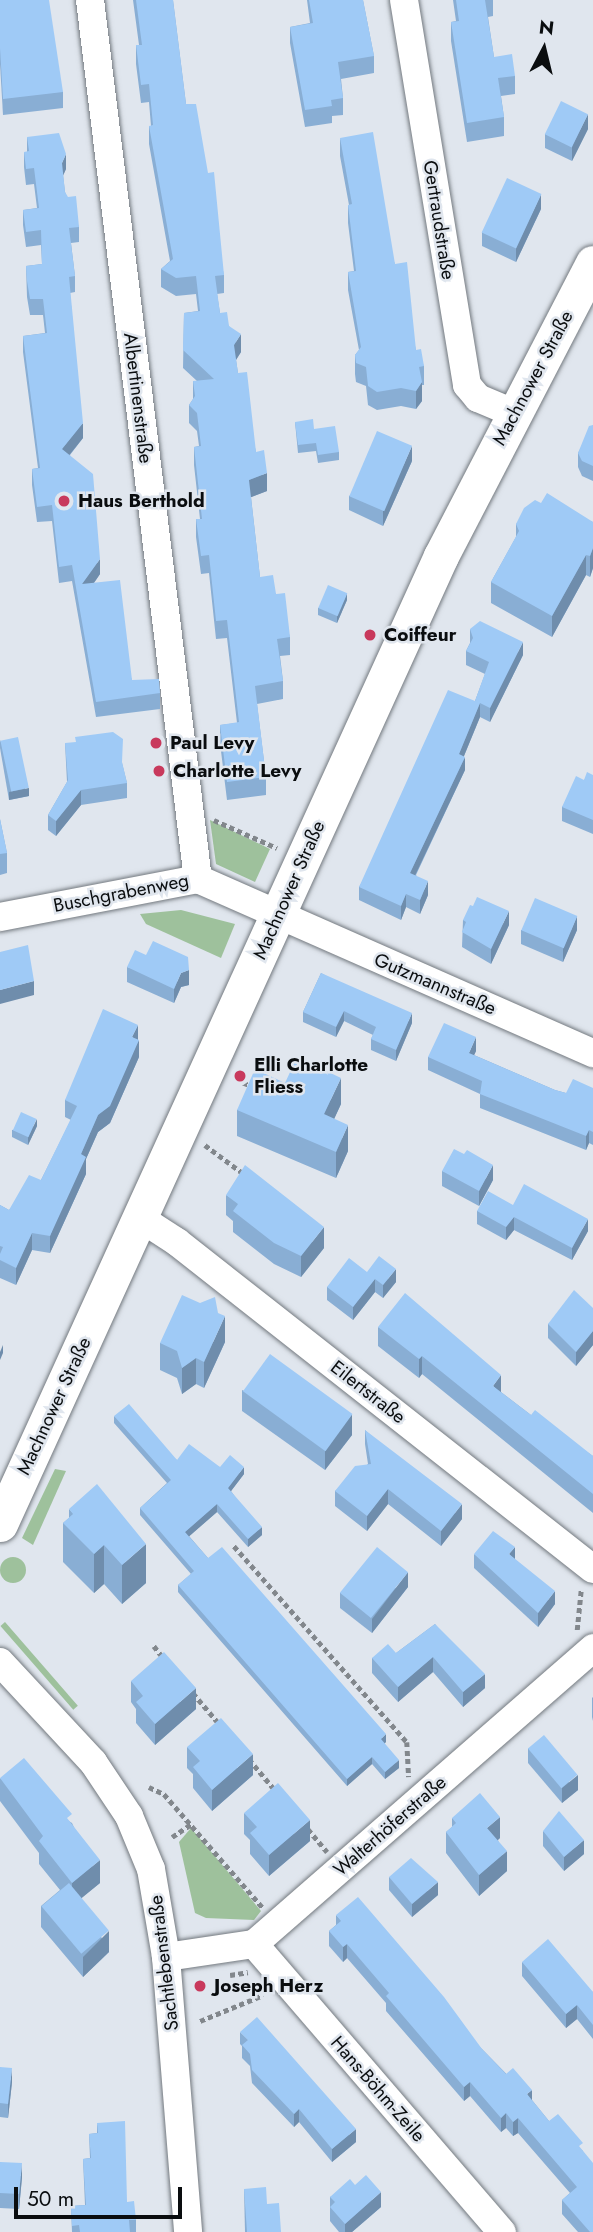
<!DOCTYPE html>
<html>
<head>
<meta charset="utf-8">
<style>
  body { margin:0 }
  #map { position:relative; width:593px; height:2232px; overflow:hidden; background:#e0e6ee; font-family:Jost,sans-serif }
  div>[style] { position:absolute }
  .green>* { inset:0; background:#9ec19c; transform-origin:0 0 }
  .round { border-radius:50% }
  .path>* { height:4.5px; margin-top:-2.25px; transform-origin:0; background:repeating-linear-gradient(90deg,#82878c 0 5px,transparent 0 8.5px) }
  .roads { filter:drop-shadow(0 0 2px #73797f) drop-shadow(0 0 2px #73797f) }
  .minor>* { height:28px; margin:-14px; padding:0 14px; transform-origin:14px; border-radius:14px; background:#fff }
  .major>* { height:35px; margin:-17.5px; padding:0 17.5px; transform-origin:17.5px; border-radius:17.5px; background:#fff }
  .wall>* { inset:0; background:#89aed4 }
  .shaded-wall>* { inset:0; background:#6f8dac }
  .building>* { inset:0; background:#9fcaf6; transform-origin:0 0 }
  .dots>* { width:19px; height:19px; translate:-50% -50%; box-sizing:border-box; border:4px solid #e0e6ee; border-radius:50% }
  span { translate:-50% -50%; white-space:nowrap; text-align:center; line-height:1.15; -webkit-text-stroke:5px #e0e6ee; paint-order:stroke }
  .street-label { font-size:19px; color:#0a0d0f }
  .poi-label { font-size:19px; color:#0a0d0f; font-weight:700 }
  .left { translate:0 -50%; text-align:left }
  .north { position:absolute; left:509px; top:14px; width:70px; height:70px; -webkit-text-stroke:5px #e0e6ee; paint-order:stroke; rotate:7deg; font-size:19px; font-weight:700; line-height:28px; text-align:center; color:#0a0d0f }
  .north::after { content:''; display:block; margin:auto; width:24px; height:32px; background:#0a0d0f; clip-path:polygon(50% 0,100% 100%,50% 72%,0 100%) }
  .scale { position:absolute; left:14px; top:2187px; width:168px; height:32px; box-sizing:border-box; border:4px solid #0a0d0f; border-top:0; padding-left:9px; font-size:21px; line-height:24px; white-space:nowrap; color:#0a0d0f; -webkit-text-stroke:5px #e0e6ee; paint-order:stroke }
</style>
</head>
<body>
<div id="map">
  <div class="green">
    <i style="clip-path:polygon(210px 820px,270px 849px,255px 882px,216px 864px)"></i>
    <i style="clip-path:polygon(181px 910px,235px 924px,221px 958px,146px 924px,140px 914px)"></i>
    <i style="clip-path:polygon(55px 1469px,66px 1471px,33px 1545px,22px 1538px)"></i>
    <i class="round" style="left:0;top:1557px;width:26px;height:26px"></i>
    <i style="left:5px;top:1622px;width:111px;height:6px;rotate:49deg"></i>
    <i style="clip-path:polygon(191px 1828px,261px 1911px,254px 1920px,206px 1918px,195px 1913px,179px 1842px)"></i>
  </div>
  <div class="path">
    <i style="left:214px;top:820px;width:69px;rotate:24deg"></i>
    <i style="left:235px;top:1079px;width:21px;rotate:23deg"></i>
    <i style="left:205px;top:1145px;width:49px;rotate:36.6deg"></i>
    <i style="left:234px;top:1546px;width:261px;rotate:48.6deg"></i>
    <i style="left:407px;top:1742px;width:35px;rotate:87deg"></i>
    <i style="left:577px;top:1630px;width:40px;rotate:-84.3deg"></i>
    <i style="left:154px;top:1646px;width:16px;rotate:52deg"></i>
    <i style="left:193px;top:1693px;width:43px;rotate:49.7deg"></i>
    <i style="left:249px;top:1759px;width:40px;rotate:50deg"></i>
    <i style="left:149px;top:1787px;width:17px;rotate:25deg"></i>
    <i style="left:164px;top:1794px;width:151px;rotate:49deg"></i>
    <i style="left:308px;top:1829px;width:30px;rotate:50deg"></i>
    <i style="left:172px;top:1837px;width:23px;rotate:-34deg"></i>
    <i style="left:230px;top:1975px;width:18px;rotate:-9deg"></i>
    <i style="left:200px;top:2021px;width:68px;rotate:-22.4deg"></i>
  </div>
  <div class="roads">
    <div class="minor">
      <i style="left:90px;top:0;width:886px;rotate:83deg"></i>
      <i style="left:404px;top:0;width:390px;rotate:80.7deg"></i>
      <i style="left:467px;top:385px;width:17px;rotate:50deg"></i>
      <i style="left:478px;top:398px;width:39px;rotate:23deg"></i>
      <i style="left:0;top:917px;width:202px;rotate:-10.9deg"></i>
      <i style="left:198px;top:879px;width:432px;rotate:23.8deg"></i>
      <i style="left:140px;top:1218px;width:44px;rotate:33deg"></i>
      <i style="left:177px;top:1242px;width:529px;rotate:38.17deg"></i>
      <i style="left:0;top:1662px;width:137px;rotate:47.1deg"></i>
      <i style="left:93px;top:1762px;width:65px;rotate:56.3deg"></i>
      <i style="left:129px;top:1816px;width:57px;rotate:67.5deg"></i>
      <i style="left:151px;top:1869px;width:89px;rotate:80.3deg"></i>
      <i style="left:166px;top:1957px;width:276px;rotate:85.4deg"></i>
      <i style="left:254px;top:1944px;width:380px;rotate:49.3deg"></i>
      <i style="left:166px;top:1957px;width:89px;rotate:-8.4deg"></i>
      <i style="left:254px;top:1944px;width:450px;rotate:-41.1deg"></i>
    </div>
    <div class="major">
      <i style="left:0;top:1524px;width:1064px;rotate:-65.51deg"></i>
      <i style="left:441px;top:556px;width:330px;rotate:-62.6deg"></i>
    </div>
  </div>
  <div class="wall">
    <i style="clip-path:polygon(0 0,63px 92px,63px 108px,3px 115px,0 64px)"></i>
    <i style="clip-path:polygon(133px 0,173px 0,186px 104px,224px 275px,224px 293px,217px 294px,220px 313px,229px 326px,241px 352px,236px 360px,238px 373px,256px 452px,267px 491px,251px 497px,260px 577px,276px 594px,290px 637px,290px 655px,280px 656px,283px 681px,283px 699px,257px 704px,266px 777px,266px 795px,227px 800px,220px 743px,220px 725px,237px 723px,227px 638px,216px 639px,209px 573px,201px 574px,196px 537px,196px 519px,200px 519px,194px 465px,194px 447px,199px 446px,197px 431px,189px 423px,189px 405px,193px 399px,193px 381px,197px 381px,183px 368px,184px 313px,198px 311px,196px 294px,176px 296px,161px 287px,161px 269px,170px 261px,149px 144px,149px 126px,151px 126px,149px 102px,141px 103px,136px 64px,136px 45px,139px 45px)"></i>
    <i style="clip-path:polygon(307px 0,363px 0,374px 56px,374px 73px,341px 79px,343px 98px,343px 115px,332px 116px,332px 123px,305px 127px,290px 43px,290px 27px,310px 23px)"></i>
    <i style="clip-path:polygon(453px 0,493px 0,493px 16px,488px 17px,494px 57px,515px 76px,515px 94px,501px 96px,504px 117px,504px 136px,467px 142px,451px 41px,451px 22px,456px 21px)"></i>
    <i style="clip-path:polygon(588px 129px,572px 161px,545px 148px,545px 134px)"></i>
    <i style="clip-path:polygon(27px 137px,66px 169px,63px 175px,65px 192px,79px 227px,79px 242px,71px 243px,75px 276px,75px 292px,70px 293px,83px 438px,70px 455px,100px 574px,94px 583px,132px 680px,160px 693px,160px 709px,96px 717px,72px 581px,59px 583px,52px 521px,37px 522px,32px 485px,32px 469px,38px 468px,23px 352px,23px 336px,45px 333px,43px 315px,30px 315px,27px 297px,26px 266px,42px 264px,41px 245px,26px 247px,23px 225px,23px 210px,37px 208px,34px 184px,26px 185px,24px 167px,24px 152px,27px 152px)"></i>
    <i style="clip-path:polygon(340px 138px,395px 264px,416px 350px,424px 366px,424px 385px,422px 385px,422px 401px,416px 409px,401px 406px,377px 410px,368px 405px,366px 386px,356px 382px,355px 374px,355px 355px,359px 350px,348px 290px,348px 272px,354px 271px,348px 223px,348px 205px,349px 205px,340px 156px)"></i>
    <i style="clip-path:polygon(541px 209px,516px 262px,482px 246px,482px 232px)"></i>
    <i style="clip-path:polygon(295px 422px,314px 429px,339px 452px,339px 460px,318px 463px,316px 451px,298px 453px)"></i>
    <i style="clip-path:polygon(593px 425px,593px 481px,582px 476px,578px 467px,578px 453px)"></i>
    <i style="clip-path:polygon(412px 461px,383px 526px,349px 510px,349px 496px)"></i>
    <i style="clip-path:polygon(541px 503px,593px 522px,593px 568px,590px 577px,586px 575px,552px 637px,491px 603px,491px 582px,516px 537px,516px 524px)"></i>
    <i style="clip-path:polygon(347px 600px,337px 623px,318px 615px,318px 608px)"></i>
    <i style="clip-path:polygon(470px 629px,523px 655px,490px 722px,480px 717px,464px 756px,465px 770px,416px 875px,428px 895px,420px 914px,406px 907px,401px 920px,359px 900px,359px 887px,475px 701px,485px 674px,466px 665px,466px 651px,470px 643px)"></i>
    <i style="clip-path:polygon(0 740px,29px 796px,9px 800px,0 748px)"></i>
    <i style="clip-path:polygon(65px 743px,122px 763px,127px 783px,127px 798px,81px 805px,56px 836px,48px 830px,48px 815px,67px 782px)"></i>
    <i style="clip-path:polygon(593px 775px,593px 834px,562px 821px,562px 807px,584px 780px)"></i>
    <i style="clip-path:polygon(0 819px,7px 853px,7px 873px,0 875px)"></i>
    <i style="clip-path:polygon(463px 920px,509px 925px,491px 964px,462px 947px)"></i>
    <i style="clip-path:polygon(521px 930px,577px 930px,563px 962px,521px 944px)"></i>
    <i style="clip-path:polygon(127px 967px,189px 985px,181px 987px,174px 1003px,127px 982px)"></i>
    <i style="clip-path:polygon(321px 973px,412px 1023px,396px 1061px,371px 1050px,371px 1039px,373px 1035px,344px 1021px,336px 1037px,303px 1022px,303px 1012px)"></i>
    <i style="clip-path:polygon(138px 1039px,139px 1057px,110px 1123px,98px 1132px,86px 1159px,86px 1174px,50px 1253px,32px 1250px,16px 1285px,0 1278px,0 1205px,9px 1210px,41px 1180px,71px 1120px,65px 1117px,65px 1100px)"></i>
    <i style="clip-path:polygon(476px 1051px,474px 1055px,555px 1090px,566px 1093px,593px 1088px,593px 1145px,589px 1143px,586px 1150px,480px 1108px,480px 1094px,428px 1070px,428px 1057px)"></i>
    <i style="clip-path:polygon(285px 1083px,341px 1104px,334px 1119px,348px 1151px,336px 1178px,237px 1136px,237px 1110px)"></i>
    <i style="clip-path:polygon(37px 1126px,28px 1145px,12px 1137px,12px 1130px)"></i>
    <i style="clip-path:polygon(442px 1171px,493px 1180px,479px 1206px,442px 1186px)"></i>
    <i style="clip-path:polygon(226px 1195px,324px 1248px,301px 1277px,274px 1264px,233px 1232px,233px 1221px,226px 1215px)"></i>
    <i style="clip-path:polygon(513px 1205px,588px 1231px,572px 1260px,514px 1230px,506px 1240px,477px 1224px,477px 1211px)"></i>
    <i style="clip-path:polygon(367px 1272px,396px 1282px,383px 1298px,375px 1292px,353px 1320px,327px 1300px,327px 1287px)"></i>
    <i style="clip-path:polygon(593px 1308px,593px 1345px,576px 1366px,548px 1338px,548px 1324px)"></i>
    <i style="clip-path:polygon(378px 1327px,501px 1392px,531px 1415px,593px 1456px,593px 1513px,422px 1374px,419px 1378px,378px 1346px)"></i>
    <i style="clip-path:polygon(225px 1342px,204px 1388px,196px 1384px,182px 1394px,177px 1378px,160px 1370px,160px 1343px)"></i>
    <i style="clip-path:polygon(242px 1390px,352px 1435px,325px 1470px,242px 1411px)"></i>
    <i style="clip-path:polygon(114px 1416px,177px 1460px,220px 1467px,244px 1474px,231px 1491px,262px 1535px,248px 1547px,217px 1512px,189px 1536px,208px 1558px,386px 1742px,384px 1743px,399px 1768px,385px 1779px,372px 1764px,347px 1786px,178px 1592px,178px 1585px,191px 1574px,140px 1515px,140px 1508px,167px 1483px,114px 1423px)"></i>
    <i style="clip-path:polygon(365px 1430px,462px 1519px,441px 1546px,388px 1504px,367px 1531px,335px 1506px,335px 1491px,368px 1464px,365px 1444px)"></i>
    <i style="clip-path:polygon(69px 1509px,146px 1583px,122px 1604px,104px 1584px,94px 1593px,63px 1562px,63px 1523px,69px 1518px)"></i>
    <i style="clip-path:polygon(474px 1554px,555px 1604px,538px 1627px,474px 1568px)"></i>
    <i style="clip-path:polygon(408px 1587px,372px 1633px,340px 1608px,340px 1593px)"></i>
    <i style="clip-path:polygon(435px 1624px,485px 1688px,463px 1707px,433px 1672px,398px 1702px,372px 1673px,372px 1658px,396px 1653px)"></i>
    <i style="clip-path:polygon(131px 1681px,196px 1709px,155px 1745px,136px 1723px,136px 1709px,131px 1702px)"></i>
    <i style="clip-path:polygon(593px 1697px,593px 1721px,592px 1717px,592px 1698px)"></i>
    <i style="clip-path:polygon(187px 1747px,253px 1775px,212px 1811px,193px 1788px,193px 1774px,187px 1768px)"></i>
    <i style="clip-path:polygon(528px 1748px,578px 1790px,562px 1803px,528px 1763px)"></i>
    <i style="clip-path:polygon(0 1778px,72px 1823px,100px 1883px,81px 1898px,109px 1952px,83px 1977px,41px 1927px,41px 1906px,60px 1890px,39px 1864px,39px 1853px,0 1801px)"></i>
    <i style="clip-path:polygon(244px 1813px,310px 1841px,269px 1876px,250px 1854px,250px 1840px,244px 1834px)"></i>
    <i style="clip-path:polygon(452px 1818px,500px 1838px,498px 1840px,507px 1871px,479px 1896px,446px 1853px,446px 1832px,452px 1827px)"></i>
    <i style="clip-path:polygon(543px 1831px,584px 1854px,564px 1871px,543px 1846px)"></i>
    <i style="clip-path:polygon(389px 1877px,438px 1895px,412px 1917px,389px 1890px)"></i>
    <i style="clip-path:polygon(336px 1915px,482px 2049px,532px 2100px,549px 2121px,583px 2151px,593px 2232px,578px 2232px,562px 2214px,562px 2200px,570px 2193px,518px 2133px,513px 2136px,506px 2128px,501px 2132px,470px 2096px,464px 2101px,386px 2011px,386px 2003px,347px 1958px,343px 1962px,329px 1946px,329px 1931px,336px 1925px)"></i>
    <i style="clip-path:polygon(522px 1962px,593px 1992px,593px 2039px,577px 2019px,566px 2028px,522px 1976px)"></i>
    <i style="clip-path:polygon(240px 2032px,356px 2142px,332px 2162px,299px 2122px,294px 2127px,252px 2083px,250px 2066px,242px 2058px,242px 2046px,240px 2044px)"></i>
    <i style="clip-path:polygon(0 2067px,12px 2082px,8px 2118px,0 2117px)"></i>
    <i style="clip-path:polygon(97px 2123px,127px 2202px,136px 2220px,136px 2232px,72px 2232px,71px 2206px,85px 2205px,83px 2159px,90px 2158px,89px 2134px,97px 2133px)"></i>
    <i style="clip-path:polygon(0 2162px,22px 2177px,19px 2209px,0 2208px)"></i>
    <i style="clip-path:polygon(355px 2185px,381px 2207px,352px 2232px,339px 2232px,330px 2221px,330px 2197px)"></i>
    <i style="clip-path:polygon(244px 2189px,267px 2204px,281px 2232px,245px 2232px)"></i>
  </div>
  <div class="shaded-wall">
    <i style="clip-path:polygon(588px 114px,588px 129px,572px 161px,572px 146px)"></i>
    <i style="clip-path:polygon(66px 154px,66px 169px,62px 178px,62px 163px)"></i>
    <i style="clip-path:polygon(541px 194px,541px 209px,516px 262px,516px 248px)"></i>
    <i style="clip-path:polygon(241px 334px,241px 352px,234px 363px,234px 345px)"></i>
    <i style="clip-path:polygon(422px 382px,422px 401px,416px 409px,416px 391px)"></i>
    <i style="clip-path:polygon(83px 423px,83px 438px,62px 464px,62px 449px)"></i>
    <i style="clip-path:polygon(412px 446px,412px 461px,383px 526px,383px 511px)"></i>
    <i style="clip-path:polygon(267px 473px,267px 491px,249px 498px,249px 480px)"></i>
    <i style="clip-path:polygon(593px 548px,593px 568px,590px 577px,590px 556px)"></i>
    <i style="clip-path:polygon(586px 555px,586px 575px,552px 637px,552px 616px)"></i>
    <i style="clip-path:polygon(100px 559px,100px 574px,82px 600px,82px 584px)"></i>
    <i style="clip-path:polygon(347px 593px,347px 600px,337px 623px,337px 616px)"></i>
    <i style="clip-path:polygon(523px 642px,523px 655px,490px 722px,490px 708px)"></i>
    <i style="clip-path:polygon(480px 703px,480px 717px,459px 768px,459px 754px)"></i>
    <i style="clip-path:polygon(465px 757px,465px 770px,410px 886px,410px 873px)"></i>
    <i style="clip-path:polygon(29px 788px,29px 796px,9px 800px,9px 792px)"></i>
    <i style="clip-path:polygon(81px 790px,81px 805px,56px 836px,56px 821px)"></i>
    <i style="clip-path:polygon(428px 881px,428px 895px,420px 914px,420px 900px)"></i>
    <i style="clip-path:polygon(406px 894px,406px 907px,401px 920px,401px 906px)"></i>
    <i style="clip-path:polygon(509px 911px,509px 925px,491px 964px,491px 949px)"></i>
    <i style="clip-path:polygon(577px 916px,577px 930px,563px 962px,563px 949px)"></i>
    <i style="clip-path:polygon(189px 970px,189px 985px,181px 987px,174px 1003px,174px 989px,181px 973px)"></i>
    <i style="clip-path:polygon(34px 981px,34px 995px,0 1004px,0 990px)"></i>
    <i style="clip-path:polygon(344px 1011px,344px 1021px,336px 1037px,336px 1027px)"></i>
    <i style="clip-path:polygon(412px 1013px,412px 1023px,396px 1061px,396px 1050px)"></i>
    <i style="clip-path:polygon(138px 1025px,138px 1042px,132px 1037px)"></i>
    <i style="clip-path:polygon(476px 1037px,476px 1051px,469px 1066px,469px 1053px)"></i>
    <i style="clip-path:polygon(139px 1040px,139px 1057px,110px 1123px,98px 1132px,86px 1159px,86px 1174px,50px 1253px,50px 1236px,81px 1154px,98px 1115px)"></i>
    <i style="clip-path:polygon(341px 1078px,341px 1104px,324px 1141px,324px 1114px)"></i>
    <i style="clip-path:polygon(37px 1119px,37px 1126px,28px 1145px,28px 1137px)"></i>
    <i style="clip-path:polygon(348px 1125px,348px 1151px,336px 1178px,336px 1152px)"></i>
    <i style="clip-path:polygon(589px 1130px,589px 1143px,586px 1150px,586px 1136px)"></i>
    <i style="clip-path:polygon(493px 1165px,493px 1180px,479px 1206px,479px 1191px)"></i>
    <i style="clip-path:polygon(514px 1217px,514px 1230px,506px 1240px,506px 1227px)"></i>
    <i style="clip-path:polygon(588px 1219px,588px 1231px,572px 1260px,572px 1248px)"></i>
    <i style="clip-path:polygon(324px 1227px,324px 1248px,301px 1277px,301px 1256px)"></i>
    <i style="clip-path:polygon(32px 1233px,32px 1250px,16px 1285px,16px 1268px)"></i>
    <i style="clip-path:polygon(396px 1269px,396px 1282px,383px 1298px,383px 1285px)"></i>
    <i style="clip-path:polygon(375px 1279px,375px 1292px,353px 1320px,353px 1307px)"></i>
    <i style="clip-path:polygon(225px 1316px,225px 1342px,204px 1388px,204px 1362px)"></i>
    <i style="clip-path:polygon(593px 1331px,593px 1345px,576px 1366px,576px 1352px)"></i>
    <i style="clip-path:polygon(3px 1345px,3px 1353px,0 1360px,0 1352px)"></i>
    <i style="clip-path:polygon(422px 1356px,422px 1374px,419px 1378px,419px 1359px)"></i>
    <i style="clip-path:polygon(196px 1358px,196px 1384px,182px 1394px,182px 1368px)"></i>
    <i style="clip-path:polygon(501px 1375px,501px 1394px,493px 1386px)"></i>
    <i style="clip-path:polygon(352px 1414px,352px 1435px,325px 1470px,325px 1449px)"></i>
    <i style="clip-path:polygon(244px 1467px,244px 1474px,228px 1495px,228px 1488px)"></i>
    <i style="clip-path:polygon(388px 1489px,388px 1504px,367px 1531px,367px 1516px)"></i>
    <i style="clip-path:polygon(217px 1504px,217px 1512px,185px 1540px,185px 1532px)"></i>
    <i style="clip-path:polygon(462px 1504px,462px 1519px,441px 1546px,441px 1531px)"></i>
    <i style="clip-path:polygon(262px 1527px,262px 1535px,248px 1547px,248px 1539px)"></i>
    <i style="clip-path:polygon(146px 1544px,146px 1583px,122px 1604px,122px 1565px)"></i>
    <i style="clip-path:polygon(104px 1545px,104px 1584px,94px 1593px,94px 1554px)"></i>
    <i style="clip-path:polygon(515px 1547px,515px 1561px,509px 1554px)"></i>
    <i style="clip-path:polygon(408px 1572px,408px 1587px,372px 1633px,372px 1619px)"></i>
    <i style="clip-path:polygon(555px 1591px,555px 1604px,538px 1627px,538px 1613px)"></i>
    <i style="clip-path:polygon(433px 1657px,433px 1672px,398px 1702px,398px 1687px)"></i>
    <i style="clip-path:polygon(485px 1674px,485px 1688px,463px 1707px,463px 1692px)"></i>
    <i style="clip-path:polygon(196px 1688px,196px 1709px,155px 1745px,155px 1724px)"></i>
    <i style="clip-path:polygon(386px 1734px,386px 1742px,381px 1747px,381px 1739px)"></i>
    <i style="clip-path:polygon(253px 1754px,253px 1775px,212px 1811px,212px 1790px)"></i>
    <i style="clip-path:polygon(372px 1757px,372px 1764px,347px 1786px,347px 1779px)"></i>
    <i style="clip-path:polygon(399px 1760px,399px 1768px,385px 1779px,385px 1772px)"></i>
    <i style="clip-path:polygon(578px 1775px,578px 1790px,562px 1803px,562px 1788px)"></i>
    <i style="clip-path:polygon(500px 1817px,500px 1838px,487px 1849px,487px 1828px)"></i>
    <i style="clip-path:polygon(310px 1820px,310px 1841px,269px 1876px,269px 1855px)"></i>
    <i style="clip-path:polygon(584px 1840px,584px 1854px,564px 1871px,564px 1857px)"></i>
    <i style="clip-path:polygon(507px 1851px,507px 1871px,479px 1896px,479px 1875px)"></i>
    <i style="clip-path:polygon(100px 1860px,100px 1883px,72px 1906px,72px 1883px)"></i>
    <i style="clip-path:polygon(438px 1882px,438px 1895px,412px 1917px,412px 1904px)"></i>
    <i style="clip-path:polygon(109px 1931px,109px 1952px,83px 1977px,83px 1957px)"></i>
    <i style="clip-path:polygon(347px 1944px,347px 1958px,343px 1962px,343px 1947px)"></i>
    <i style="clip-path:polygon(577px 2005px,577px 2019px,566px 2028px,566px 2014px)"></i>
    <i style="clip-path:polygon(12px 2068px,12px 2082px,8px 2118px,8px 2104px)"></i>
    <i style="clip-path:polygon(470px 2082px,470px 2096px,464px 2101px,464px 2087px)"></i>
    <i style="clip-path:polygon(532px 2090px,532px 2104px,527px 2094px)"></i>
    <i style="clip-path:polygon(299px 2109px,299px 2122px,294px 2127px,294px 2114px)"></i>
    <i style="clip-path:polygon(506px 2113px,506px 2128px,501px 2132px,501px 2118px)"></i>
    <i style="clip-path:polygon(518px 2118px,518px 2133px,513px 2136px,513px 2122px)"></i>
    <i style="clip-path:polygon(356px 2129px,356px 2142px,332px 2162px,332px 2149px)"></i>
    <i style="clip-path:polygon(22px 2163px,22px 2177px,19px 2209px,19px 2194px)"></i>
    <i style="clip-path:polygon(381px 2192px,381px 2207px,352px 2232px,345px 2232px,345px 2224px)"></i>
  </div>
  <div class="building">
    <i style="clip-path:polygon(0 0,49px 0,63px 92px,3px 99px,0 48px)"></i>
    <i style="clip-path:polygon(136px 0,173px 0,186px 104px,196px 104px,208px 173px,214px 172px,224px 275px,215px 276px,220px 313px,227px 312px,229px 326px,241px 334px,234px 345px,238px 373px,247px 372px,256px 452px,264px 450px,267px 473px,249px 480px,260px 577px,273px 575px,276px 594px,285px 593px,290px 637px,277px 639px,283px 681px,255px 686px,266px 777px,227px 782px,220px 725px,239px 722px,227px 620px,216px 621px,209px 555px,201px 556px,196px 519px,202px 519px,194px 447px,201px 446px,197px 413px,189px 405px,195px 396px,193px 381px,214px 379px,183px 350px,184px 313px,200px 311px,196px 276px,176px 278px,161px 269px,173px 259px,149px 126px,153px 125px,149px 84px,141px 85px,136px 45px,142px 45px)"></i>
    <i style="clip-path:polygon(309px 0,363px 0,374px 56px,338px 62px,343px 98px,331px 100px,332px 106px,305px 110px,290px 27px,313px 23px)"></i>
    <i style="clip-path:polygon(456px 0,485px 0,494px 57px,512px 54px,515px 76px,498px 78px,504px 117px,467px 123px,451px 22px,459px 21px)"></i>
    <i style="left:561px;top:101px;width:30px;height:37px;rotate:26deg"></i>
    <i style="clip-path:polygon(373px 132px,395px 264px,407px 262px,416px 350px,421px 349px,424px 366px,419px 367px,422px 382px,416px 391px,401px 388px,377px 392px,368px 386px,366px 367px,356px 363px,355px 355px,361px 347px,348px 272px,356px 271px,348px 205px,352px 204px,340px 138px)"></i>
    <i style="clip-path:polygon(59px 133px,66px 154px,62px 163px,65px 192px,68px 197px,76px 196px,79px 227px,69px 228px,75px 276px,69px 277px,83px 423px,62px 449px,93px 474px,100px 559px,82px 584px,120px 580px,132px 680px,159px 679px,160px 693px,96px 702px,72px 565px,59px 567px,52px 505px,37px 507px,32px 469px,40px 468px,23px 336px,47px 333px,43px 299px,30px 299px,27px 281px,26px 266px,42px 264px,41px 230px,26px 232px,23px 210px,39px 208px,34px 168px,26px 169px,24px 152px,29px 151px,27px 137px)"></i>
    <i style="left:507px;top:178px;width:38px;height:60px;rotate:25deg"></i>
    <i style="clip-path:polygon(313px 419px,314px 429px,335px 426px,339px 452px,318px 455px,316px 443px,298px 445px,295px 422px)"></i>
    <i style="clip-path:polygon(593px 425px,593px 466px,582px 461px,578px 453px,589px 426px)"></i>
    <i style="left:377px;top:431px;width:38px;height:71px;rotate:23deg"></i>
    <i style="clip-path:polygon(547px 493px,593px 522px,593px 548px,590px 556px,586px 555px,552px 616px,491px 582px,519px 531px,516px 524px,524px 508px,535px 500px,541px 503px)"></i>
    <i style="left:328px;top:585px;width:21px;height:25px;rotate:23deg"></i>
    <i style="clip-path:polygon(480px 621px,523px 642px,490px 708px,480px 703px,459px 754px,465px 757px,410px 873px,428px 881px,420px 900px,406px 894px,401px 906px,359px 887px,448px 690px,475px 701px,489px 662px,466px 651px,473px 638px,470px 629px)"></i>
    <i style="clip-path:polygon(113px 732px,123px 739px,122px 762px,127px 783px,81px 790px,56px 821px,48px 815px,68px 780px,65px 743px,76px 742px,75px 737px)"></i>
    <i style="left:18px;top:737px;width:52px;height:18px;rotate:78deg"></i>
    <i style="clip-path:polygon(587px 772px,593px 775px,593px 820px,562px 807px,576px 776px,584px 780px)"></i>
    <i style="clip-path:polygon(0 819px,7px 853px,0 854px)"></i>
    <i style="clip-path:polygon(477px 897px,509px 911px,491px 949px,462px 932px,466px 922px,463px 920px,470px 905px,473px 906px)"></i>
    <i style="left:535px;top:898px;width:46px;height:35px;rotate:23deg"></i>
    <i style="clip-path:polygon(153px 941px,188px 957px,189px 970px,181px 973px,174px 989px,127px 967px,135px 950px,146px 955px)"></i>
    <i style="clip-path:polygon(28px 945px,34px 981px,0 990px,0 952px)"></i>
    <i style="clip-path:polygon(321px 973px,412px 1013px,396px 1050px,371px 1039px,376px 1027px,344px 1011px,336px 1027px,303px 1012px)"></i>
    <i style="clip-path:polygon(103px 1009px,138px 1025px,132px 1037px,139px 1040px,110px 1106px,98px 1115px,81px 1154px,86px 1157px,50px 1236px,32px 1233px,16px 1268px,0 1260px,0 1254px,3px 1247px,0 1246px,0 1205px,9px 1210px,29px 1175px,41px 1180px,77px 1106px,65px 1100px)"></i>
    <i style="clip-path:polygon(444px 1023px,476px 1037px,469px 1053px,555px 1090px,566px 1093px,573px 1079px,593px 1088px,593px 1132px,589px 1130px,586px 1136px,480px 1094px,482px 1081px,428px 1057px)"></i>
    <i style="clip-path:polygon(297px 1057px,341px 1078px,324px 1114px,348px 1125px,336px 1152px,237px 1110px,255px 1069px,285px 1083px)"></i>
    <i style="left:21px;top:1112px;width:17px;height:20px;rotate:24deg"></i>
    <i style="clip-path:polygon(454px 1149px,464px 1154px,467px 1150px,493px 1165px,479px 1191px,442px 1171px)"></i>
    <i style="clip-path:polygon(245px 1165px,324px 1227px,301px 1256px,274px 1243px,233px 1211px,238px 1204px,226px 1195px)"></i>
    <i style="clip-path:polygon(524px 1184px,588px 1219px,572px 1248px,514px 1217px,506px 1227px,477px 1211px,488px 1191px,513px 1205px)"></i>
    <i style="clip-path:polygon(379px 1256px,396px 1269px,383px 1285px,375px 1279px,353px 1307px,327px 1287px,349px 1258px,367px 1272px)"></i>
    <i style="clip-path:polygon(574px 1290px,593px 1308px,593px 1331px,576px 1352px,548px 1324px)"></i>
    <i style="clip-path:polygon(405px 1293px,501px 1375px,493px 1386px,531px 1415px,535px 1410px,593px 1456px,593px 1494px,422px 1356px,419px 1359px,378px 1327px)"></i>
    <i style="clip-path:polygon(182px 1295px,200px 1303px,215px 1297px,218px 1313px,225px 1316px,204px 1362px,196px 1358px,182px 1368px,177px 1351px,160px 1343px)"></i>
    <i style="left:270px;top:1354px;width:102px;height:46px;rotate:36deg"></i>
    <i style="clip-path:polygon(129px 1404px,177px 1460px,189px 1444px,220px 1467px,230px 1455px,244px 1467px,228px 1488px,262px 1527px,248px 1539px,217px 1504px,185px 1532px,208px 1558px,222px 1547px,386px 1734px,381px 1739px,399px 1760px,385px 1772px,372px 1757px,347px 1779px,178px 1585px,194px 1571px,140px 1508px,171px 1480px,114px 1416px)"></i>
    <i style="clip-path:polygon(365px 1430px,462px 1504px,441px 1531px,388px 1489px,367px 1516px,335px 1491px,355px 1466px,371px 1464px)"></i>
    <i style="clip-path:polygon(97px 1484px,146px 1544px,122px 1565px,104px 1545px,94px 1554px,63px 1523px,73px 1514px,69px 1509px)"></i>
    <i style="clip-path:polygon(493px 1531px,515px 1547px,509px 1554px,555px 1591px,538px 1613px,474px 1554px)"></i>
    <i style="left:377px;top:1547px;width:40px;height:59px;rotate:39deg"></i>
    <i style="clip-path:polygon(435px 1624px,485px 1674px,463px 1692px,433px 1657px,398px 1687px,372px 1658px,388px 1644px,396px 1653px)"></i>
    <i style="clip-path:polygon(164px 1652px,196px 1688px,155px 1724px,136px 1702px,143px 1696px,131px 1681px)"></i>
    <i style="clip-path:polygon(221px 1718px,253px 1754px,212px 1790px,193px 1767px,200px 1761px,187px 1747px)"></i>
    <i style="left:544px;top:1735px;width:52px;height:21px;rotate:50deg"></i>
    <i style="clip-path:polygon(24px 1758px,72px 1814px,67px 1818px,100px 1860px,72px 1883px,39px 1841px,43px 1836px,0 1778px)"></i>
    <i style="clip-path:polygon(278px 1783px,310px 1820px,269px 1855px,250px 1833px,257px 1827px,244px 1813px)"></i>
    <i style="clip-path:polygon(480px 1793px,500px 1817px,487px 1828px,507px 1851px,479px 1875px,446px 1832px,456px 1823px,452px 1818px)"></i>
    <i style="clip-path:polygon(559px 1811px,584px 1840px,564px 1857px,543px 1831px)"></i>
    <i style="clip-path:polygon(411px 1858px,438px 1882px,412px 1904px,389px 1877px)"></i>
    <i style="left:69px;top:1883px;width:62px;height:36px;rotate:50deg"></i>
    <i style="clip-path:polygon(358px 1897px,444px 1997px,482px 2049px,506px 2074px,513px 2068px,532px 2090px,527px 2094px,549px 2121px,558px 2114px,583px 2143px,579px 2146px,593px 2163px,593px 2232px,590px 2232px,562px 2200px,577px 2187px,518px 2118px,513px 2122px,506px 2113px,501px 2118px,470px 2082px,464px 2087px,386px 1996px,389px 1993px,347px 1944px,343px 1947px,329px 1931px,341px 1921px,336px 1915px)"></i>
    <i style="clip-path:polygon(548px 1939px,593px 1992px,593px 2025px,577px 2005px,566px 2014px,522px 1962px)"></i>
    <i style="clip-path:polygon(257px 2017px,356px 2129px,332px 2149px,299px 2109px,294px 2114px,252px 2070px,250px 2054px,242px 2045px,248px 2040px,240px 2032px)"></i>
    <i style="clip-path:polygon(0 2067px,12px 2068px,8px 2104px,0 2103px)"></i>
    <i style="clip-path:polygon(125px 2121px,127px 2202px,134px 2201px,136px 2220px,129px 2220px,130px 2232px,80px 2232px,79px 2225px,72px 2226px,71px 2206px,86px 2205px,83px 2159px,91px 2158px,89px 2134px,98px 2133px,97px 2123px)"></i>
    <i style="clip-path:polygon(0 2162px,22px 2163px,19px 2194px,0 2193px)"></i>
    <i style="clip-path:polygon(366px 2175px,381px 2192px,345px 2224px,330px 2207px,335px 2202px,330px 2197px,350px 2179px,355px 2185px)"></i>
    <i style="clip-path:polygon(266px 2187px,267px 2204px,279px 2203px,281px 2232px,247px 2232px,244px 2189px)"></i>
  </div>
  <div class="dots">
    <i style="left:64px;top:501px;background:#c8395c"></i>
    <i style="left:370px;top:635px;background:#c8395c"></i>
    <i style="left:156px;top:743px;background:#c8395c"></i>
    <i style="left:159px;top:771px;background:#c8395c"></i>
    <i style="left:240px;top:1076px;background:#c8395c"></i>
    <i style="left:200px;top:1986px;background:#c8395c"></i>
  </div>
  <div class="street-label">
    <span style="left:439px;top:220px;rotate:81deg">Gertraudstraße</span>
    <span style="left:533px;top:378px;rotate:-62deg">Machnower Straße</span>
    <span style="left:138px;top:398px;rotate:83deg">Albertinenstraße</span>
    <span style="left:289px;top:890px;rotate:-66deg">Machnower Straße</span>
    <span style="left:121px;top:893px;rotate:-11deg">Buschgrabenweg</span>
    <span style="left:435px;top:984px;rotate:23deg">Gutzmannstraße</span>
    <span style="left:368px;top:1392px;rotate:38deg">Eilertstraße</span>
    <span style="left:54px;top:1406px;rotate:-65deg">Machnower Straße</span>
    <span style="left:390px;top:1826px;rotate:-41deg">Walterhöferstraße</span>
    <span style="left:164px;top:1963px;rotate:-97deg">Sachtlebenstraße</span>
    <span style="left:378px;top:2089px;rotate:49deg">Hans-Böhm-Zeile</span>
  </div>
  <div class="poi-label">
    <span class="left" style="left:78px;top:501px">Haus Berthold</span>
    <span class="left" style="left:384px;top:635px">Coiffeur</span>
    <span class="left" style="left:170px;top:743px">Paul Levy</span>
    <span class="left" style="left:173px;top:771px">Charlotte Levy</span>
    <span class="left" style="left:254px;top:1076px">Elli Charlotte<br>Fliess</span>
    <span class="left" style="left:214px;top:1986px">Joseph Herz</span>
  </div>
  <div class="north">N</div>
  <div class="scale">50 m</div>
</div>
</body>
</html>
